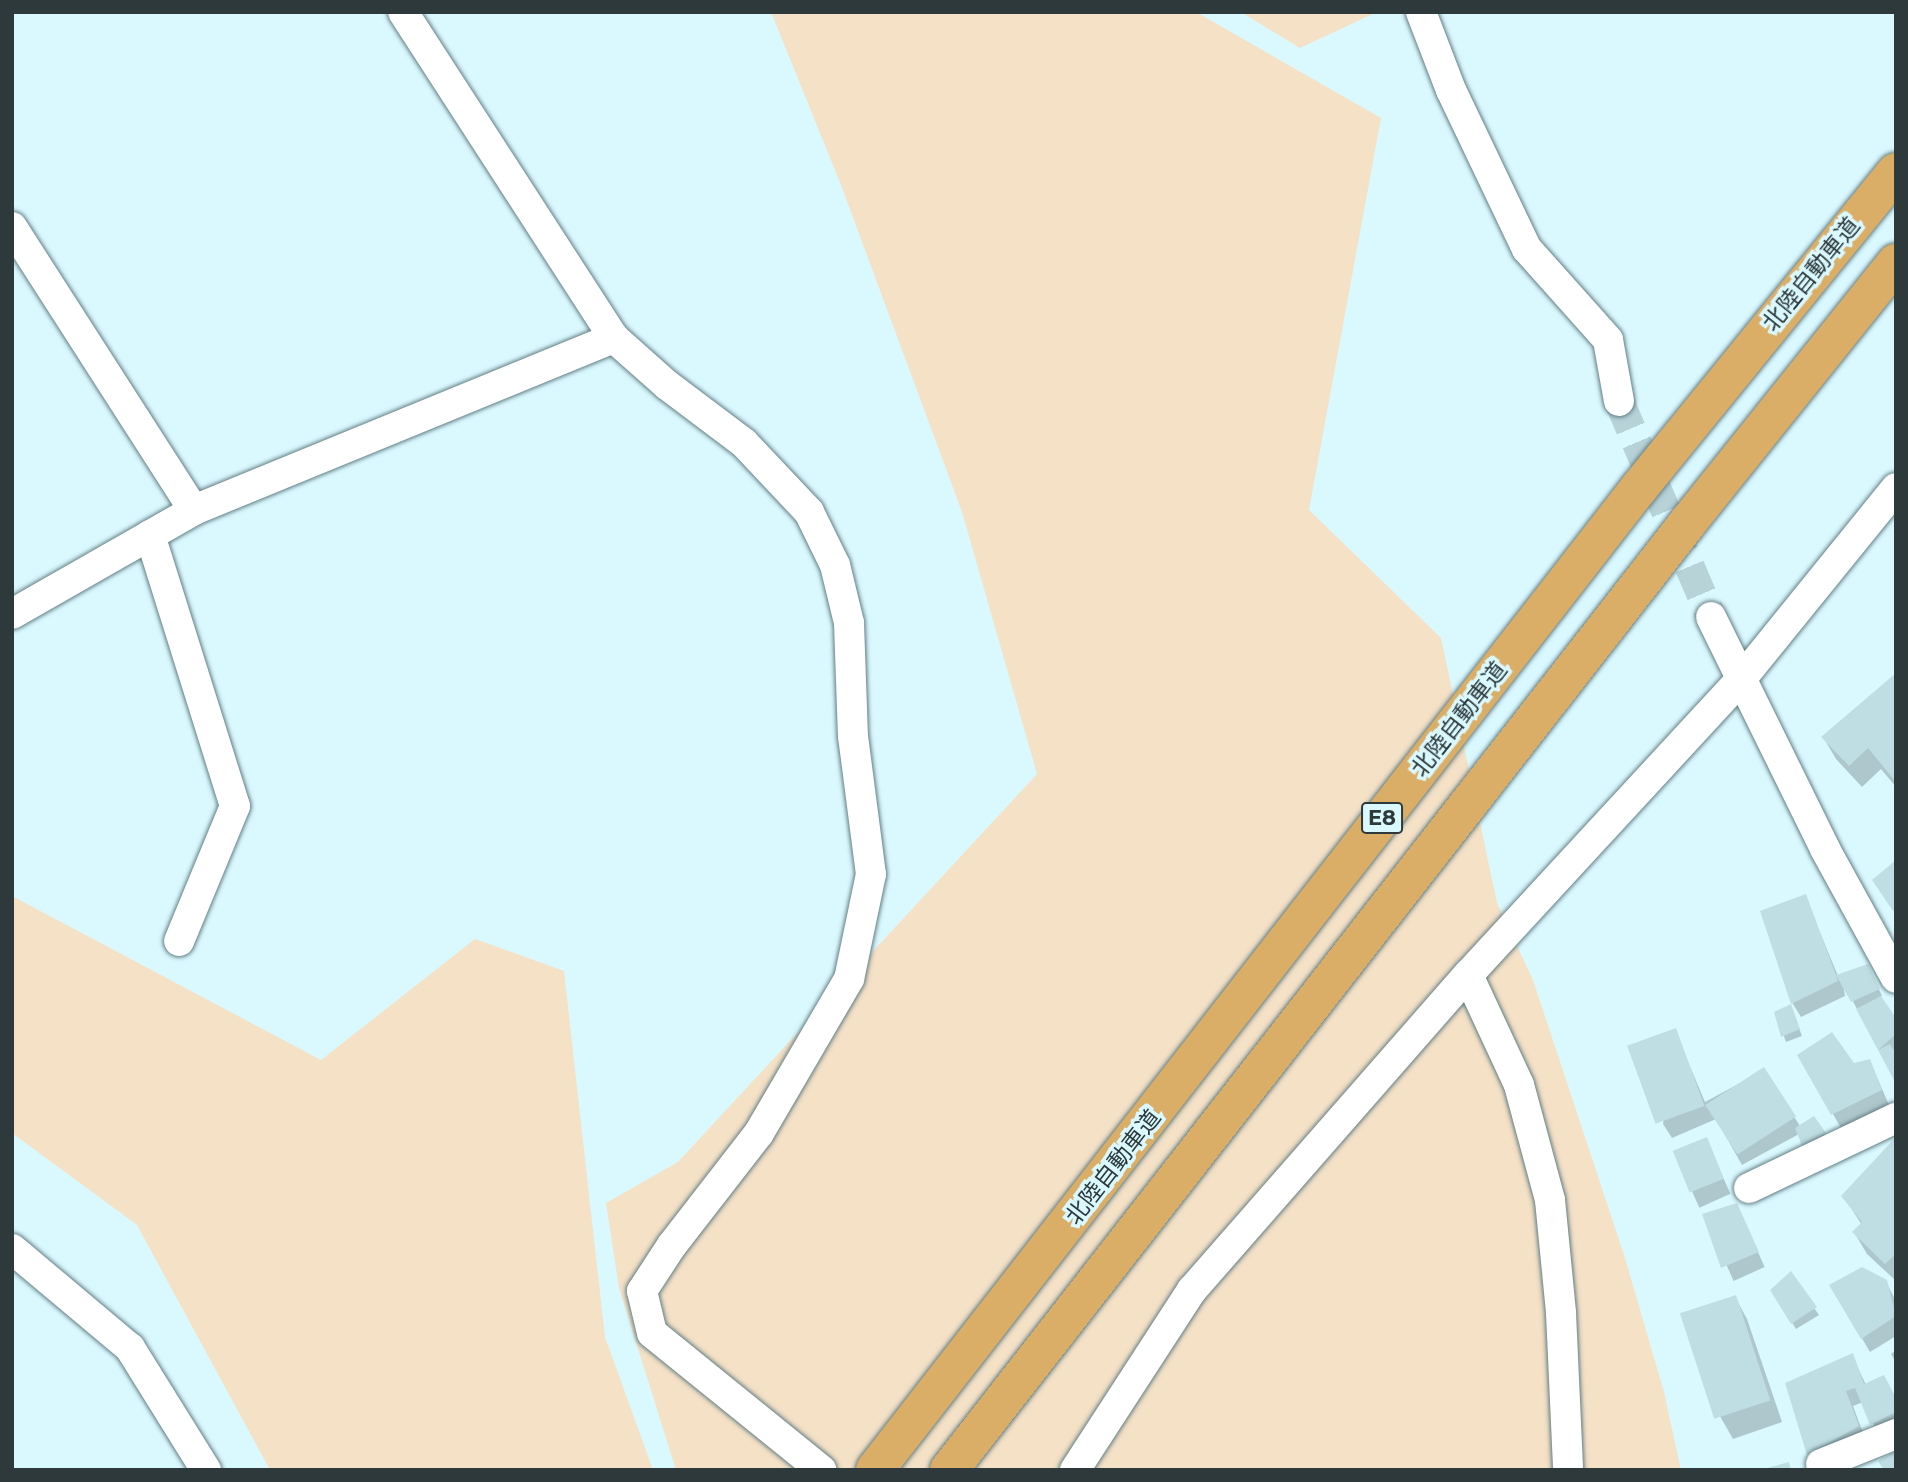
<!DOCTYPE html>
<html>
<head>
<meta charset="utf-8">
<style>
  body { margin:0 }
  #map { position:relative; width:1908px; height:1482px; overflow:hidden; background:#daf9ff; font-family:Montserrat,"Noto Sans JP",sans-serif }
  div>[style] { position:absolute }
  .green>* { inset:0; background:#f4e1c6 }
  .shadow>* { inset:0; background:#0003; transform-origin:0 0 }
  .building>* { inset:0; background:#bfdee3; transform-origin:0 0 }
  .minor-tunnel>* { height:30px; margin-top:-15px; transform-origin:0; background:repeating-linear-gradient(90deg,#b7d3d8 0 30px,transparent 0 45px) }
  .roads { filter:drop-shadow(0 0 2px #637f84) drop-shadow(0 0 2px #637f84) }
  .minor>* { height:30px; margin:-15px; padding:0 15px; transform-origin:15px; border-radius:15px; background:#fff }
  .motorway>* { height:38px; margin:-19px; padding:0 19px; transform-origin:19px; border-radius:19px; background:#dbae68 }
  span { translate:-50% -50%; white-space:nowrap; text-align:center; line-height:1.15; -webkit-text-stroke:7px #daf9ff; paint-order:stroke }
  .shield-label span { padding:2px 5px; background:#daf9ff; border:2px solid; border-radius:5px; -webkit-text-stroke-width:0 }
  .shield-label { font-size:21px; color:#2d393b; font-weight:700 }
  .street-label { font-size:23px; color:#2d393b }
  .frame { position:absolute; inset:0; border:14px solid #2d393b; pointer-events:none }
</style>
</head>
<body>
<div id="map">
  <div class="green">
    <i style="clip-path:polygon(771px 12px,1196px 12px,1381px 118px,1309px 510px,1441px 638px,1497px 903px,1533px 980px,1625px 1258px,1664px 1392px,1681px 1470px,676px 1470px,619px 1288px,606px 1203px,678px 1162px,1037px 774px,962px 512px,841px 185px)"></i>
    <i style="clip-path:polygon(1241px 12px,1377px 12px,1300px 48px)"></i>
    <i style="clip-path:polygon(12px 896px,321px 1060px,475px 939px,564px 971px,605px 1337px,653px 1470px,270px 1470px,137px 1225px,12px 1133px)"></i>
  </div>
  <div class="shadow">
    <i style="clip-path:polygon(1896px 676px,1896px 787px,1881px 769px,1862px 787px,1836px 759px,1823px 737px)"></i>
    <i style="clip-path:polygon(1805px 896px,1838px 976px,1871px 973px,1882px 996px,1879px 997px,1896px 1021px,1896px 1081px,1843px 983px,1845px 996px,1801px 1017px,1793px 1004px,1762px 912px)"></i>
    <i style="left:1791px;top:1006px;width:32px;height:17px;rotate:70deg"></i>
    <i style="clip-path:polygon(1675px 1031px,1705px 1102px,1764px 1070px,1800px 1126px,1813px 1118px,1828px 1140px,1808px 1151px,1799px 1134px,1742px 1165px,1716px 1119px,1672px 1138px,1663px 1124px)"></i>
    <i style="clip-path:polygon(1799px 1055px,1853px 1065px,1870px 1061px,1889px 1105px,1841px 1128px)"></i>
    <i style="left:1706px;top:1139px;width:60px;height:34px;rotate:66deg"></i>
    <i style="clip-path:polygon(1894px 1141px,1896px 1144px,1896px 1281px,1867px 1254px,1854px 1232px,1862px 1225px,1843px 1196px)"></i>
    <i style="left:1737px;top:1205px;width:68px;height:34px;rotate:66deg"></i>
    <i style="clip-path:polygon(1790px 1274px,1819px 1315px,1796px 1329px,1772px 1291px)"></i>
    <i style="clip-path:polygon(1886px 1282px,1896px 1301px,1896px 1336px,1870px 1352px,1831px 1286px)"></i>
    <i style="clip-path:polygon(1735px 1297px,1747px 1319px,1782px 1422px,1733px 1439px,1721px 1418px,1682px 1313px)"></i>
    <i style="clip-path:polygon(1896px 1350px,1896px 1363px,1891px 1354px)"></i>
    <i style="clip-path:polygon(1852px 1355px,1866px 1385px,1896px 1399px,1896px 1431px,1880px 1438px,1863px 1402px,1853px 1406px,1866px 1441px,1817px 1468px,1809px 1454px)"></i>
  </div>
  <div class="building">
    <i style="clip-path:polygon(1896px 673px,1896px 782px,1868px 748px,1849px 766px,1821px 737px)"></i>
    <i style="clip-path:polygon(1896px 860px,1896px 910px,1893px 911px,1872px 880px)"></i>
    <i style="clip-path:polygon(1806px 894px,1836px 975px,1868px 964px,1880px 989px,1851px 1002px,1836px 975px,1838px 981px,1791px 1004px,1800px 1029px,1781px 1037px,1774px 1012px,1791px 1004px,1760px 911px)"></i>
    <i style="clip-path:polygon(1881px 996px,1896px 1018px,1896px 1034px,1878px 1050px,1856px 1009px)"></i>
    <i style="left:1676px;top:1028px;width:83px;height:52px;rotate:70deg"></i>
    <i style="clip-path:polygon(1832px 1032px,1854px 1063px,1870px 1059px,1882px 1090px,1831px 1115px,1797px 1055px)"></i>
    <i style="clip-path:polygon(1890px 1044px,1896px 1054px,1896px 1084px,1878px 1050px)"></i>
    <i style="left:1764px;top:1067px;width:59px;height:70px;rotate:57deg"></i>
    <i style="clip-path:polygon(1814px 1116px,1826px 1133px,1802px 1146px,1795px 1128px)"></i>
    <i style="left:1707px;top:1137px;width:45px;height:37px;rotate:68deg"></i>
    <i style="clip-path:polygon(1894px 1139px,1896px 1254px,1885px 1264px,1852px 1232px,1862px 1222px,1841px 1196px)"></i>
    <i style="clip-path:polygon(1737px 1203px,1759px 1252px,1721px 1268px,1702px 1214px)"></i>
    <i style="clip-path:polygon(1862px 1267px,1887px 1280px,1896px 1316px,1861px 1339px,1829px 1285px)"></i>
    <i style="clip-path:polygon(1791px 1271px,1817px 1307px,1791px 1324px,1770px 1290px)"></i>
    <i style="left:1736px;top:1295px;width:111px;height:59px;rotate:72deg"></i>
    <i style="clip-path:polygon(1853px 1353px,1864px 1384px,1884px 1375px,1896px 1398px,1896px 1412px,1870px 1425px,1855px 1388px,1846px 1391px,1859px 1426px,1807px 1455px,1785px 1383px)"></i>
    <i style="clip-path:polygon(1896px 1451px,1896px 1470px,1884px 1470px,1878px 1461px)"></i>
    <i style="clip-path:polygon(1789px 1462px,1791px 1470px,1764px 1470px,1764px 1469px)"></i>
  </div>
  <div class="minor-tunnel">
    <i style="left:1619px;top:401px;width:235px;rotate:66.9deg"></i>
  </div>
  <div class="roads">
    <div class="minor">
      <i style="left:403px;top:12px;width:388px;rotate:57.1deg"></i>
      <i style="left:614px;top:338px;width:71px;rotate:41.6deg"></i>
      <i style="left:667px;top:385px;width:96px;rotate:37deg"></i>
      <i style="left:744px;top:443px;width:95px;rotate:46.7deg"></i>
      <i style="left:809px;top:512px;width:59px;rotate:63.9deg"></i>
      <i style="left:835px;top:565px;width:60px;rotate:76.4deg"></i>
      <i style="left:849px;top:623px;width:113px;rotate:88deg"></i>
      <i style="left:853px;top:736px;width:139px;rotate:82.6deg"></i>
      <i style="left:871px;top:874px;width:107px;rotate:101.8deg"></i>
      <i style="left:849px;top:979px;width:178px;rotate:120.3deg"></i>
      <i style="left:759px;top:1133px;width:142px;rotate:127.8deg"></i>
      <i style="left:672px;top:1245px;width:55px;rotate:123.1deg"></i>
      <i style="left:642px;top:1291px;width:43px;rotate:76.6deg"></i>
      <i style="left:652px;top:1333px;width:218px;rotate:39deg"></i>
      <i style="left:1421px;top:12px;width:84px;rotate:69deg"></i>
      <i style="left:1451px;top:90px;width:176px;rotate:64.5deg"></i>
      <i style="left:1527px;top:249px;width:122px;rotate:48.3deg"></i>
      <i style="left:1608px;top:340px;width:62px;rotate:79.8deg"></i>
      <i style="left:12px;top:227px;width:336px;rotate:57.3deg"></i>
      <i style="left:150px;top:535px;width:284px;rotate:72.6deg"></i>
      <i style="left:235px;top:806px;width:146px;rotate:112.5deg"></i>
      <i style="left:12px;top:614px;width:210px;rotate:-29.7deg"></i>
      <i style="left:194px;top:510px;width:454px;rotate:-22.3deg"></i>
      <i style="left:1711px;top:617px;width:258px;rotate:63.8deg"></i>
      <i style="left:1825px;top:849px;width:147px;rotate:61.2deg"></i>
      <i style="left:1468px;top:975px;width:121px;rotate:65.1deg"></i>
      <i style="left:1519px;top:1085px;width:119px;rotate:74.9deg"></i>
      <i style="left:1550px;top:1200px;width:114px;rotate:84.4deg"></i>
      <i style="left:1561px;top:1313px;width:157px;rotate:87.4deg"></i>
      <i style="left:1749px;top:1188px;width:163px;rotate:-25.5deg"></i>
      <i style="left:12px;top:1249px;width:154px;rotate:40deg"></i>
      <i style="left:130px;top:1348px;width:144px;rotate:58.1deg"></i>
      <i style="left:1821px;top:1464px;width:81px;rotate:-21.8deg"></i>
      <i style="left:1075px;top:1470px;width:215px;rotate:-57deg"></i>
      <i style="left:1192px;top:1290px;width:419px;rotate:-48.8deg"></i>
      <i style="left:1468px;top:975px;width:405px;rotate:-47.3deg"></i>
      <i style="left:1743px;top:677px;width:243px;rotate:-51deg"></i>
    </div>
    <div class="motorway">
      <i style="left:875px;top:1470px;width:1244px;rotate:-52.12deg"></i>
      <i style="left:1639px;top:488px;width:407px;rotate:-50.9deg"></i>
      <i style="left:949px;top:1470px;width:1203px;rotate:-52.05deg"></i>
      <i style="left:1689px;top:521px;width:331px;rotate:-51.3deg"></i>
    </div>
  </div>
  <div class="shield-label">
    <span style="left:1382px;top:818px">E8</span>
  </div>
  <div class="street-label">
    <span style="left:1811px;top:274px;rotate:-51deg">北陸自動車道</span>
    <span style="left:1459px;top:719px;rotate:-52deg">北陸自動車道</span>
    <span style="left:1113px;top:1167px;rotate:-52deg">北陸自動車道</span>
  </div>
  <div class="frame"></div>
</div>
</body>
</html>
